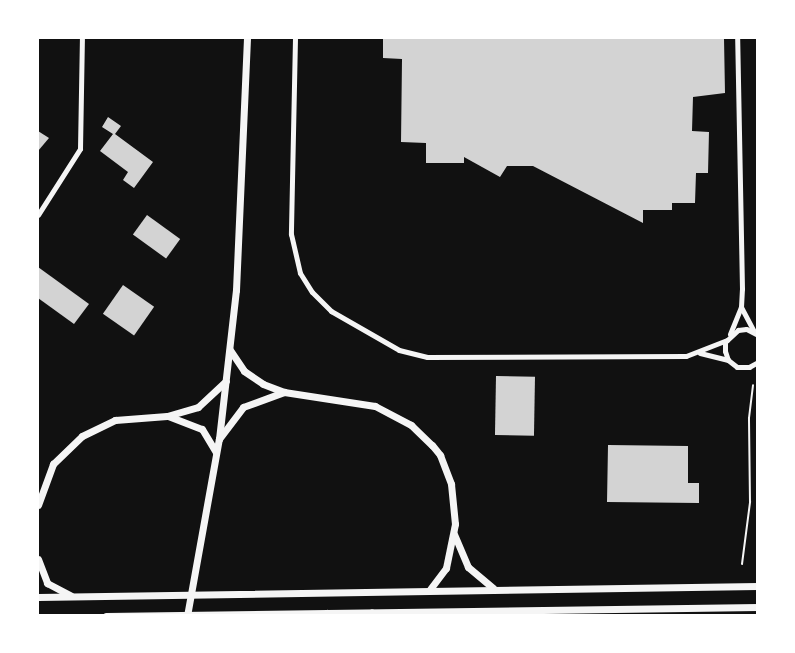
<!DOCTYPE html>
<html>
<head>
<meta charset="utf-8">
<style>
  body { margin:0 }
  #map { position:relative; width:795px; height:653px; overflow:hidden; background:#111; font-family:"Asap Condensed",sans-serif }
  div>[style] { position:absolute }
  .building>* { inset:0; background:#d3d3d3; transform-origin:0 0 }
  .path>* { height:2px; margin:-1px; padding:0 1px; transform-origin:1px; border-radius:1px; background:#f5f5f5 }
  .minor>* { height:4.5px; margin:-2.25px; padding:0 2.25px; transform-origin:2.25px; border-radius:2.25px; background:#f5f5f5 }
  .tertiary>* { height:5px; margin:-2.5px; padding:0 2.5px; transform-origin:2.5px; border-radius:2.5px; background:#f5f5f5 }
  .primary>* { height:7px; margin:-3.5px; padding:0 3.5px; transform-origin:3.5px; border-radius:3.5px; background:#f5f5f5 }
  .trunk>* { height:7px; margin:-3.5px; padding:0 3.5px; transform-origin:3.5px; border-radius:3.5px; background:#f5f5f5 }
  span { translate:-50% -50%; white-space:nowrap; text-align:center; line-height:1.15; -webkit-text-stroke:4px #fff; paint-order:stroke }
  .frame { position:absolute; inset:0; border:39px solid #fff; pointer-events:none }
</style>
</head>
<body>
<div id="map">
  <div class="building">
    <i style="clip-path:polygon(383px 38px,724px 38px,725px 93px,693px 97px,692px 131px,709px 132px,708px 173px,696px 173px,695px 203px,672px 203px,672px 210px,643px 210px,643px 223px,533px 166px,507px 166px,500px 177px,464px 157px,464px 163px,426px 163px,426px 143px,401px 142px,402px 59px,383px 58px)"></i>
    <i style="clip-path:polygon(108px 117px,121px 126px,115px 134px,153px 162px,134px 188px,123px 180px,128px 172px,100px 151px,113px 134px,102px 127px)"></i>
    <i style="clip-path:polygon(38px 131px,49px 138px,38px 151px)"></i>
    <i style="left:147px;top:215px;width:41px;height:24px;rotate:36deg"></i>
    <i style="clip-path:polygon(38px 267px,89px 304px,74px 324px,38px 298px)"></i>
    <i style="left:123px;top:285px;width:38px;height:35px;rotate:35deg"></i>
    <i style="left:496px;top:376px;width:39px;height:59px;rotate:1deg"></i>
    <i style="clip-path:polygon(608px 445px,688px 446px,688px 483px,699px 483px,699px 503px,607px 502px)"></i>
  </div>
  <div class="path">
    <i style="left:742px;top:564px;width:63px;rotate:-82.6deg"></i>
    <i style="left:750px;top:502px;width:84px;rotate:-90.7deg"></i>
    <i style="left:749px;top:418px;width:33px;rotate:-83deg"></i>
  </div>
  <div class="minor">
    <i style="left:38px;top:215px;width:78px;rotate:-57.5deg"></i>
    <i style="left:80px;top:149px;width:111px;rotate:-89deg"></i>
  </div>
  <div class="tertiary">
    <i style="left:295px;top:38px;width:196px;rotate:91.2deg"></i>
    <i style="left:291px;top:234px;width:40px;rotate:77deg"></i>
    <i style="left:300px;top:273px;width:22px;rotate:58deg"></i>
    <i style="left:312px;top:292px;width:27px;rotate:45deg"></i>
    <i style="left:331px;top:311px;width:78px;rotate:29.8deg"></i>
    <i style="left:399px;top:350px;width:29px;rotate:14deg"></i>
    <i style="left:427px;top:357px;width:259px;rotate:-0.2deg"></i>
    <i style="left:686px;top:356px;width:44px;rotate:-21.3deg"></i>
    <i style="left:741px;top:307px;width:27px;rotate:62deg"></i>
    <i style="left:730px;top:334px;width:29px;rotate:-68deg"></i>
    <i style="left:741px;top:307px;width:18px;rotate:-87deg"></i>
    <i style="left:742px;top:289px;width:251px;rotate:-91.1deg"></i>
    <i style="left:758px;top:335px;width:13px;rotate:-153deg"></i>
    <i style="left:746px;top:329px;width:8px;rotate:173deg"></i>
    <i style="left:738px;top:330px;width:18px;rotate:137deg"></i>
    <i style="left:725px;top:342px;width:9px;rotate:90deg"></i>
    <i style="left:725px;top:351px;width:9px;rotate:72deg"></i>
    <i style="left:728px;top:360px;width:11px;rotate:38deg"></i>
    <i style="left:737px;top:367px;width:12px"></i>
    <i style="left:749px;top:367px;width:10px;rotate:-29deg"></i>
    <i style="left:700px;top:353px;width:29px;rotate:14deg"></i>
  </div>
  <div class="primary">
    <i style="left:38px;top:597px;width:720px;rotate:-0.88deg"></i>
    <i style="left:106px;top:616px;width:652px;rotate:-0.79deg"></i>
  </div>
  <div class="trunk">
    <i style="left:230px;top:350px;width:25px;rotate:56deg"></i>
    <i style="left:244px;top:371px;width:23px;rotate:34deg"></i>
    <i style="left:263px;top:384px;width:22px;rotate:21deg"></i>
    <i style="left:284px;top:392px;width:92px;rotate:8.7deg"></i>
    <i style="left:375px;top:406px;width:41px;rotate:27.8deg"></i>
    <i style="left:411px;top:425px;width:29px;rotate:44deg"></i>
    <i style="left:432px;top:445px;width:13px;rotate:51deg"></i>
    <i style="left:440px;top:455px;width:31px;rotate:69deg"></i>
    <i style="left:451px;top:484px;width:40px;rotate:84.3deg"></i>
    <i style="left:455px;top:524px;width:45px;rotate:101.6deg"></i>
    <i style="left:446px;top:568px;width:26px;rotate:127deg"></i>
    <i style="left:168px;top:416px;width:36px;rotate:21deg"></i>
    <i style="left:202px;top:429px;width:27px;rotate:59deg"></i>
    <i style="left:219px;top:439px;width:150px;rotate:-83.5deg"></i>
    <i style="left:236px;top:290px;width:252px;rotate:-87.5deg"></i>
    <i style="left:38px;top:505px;width:44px;rotate:-69.9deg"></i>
    <i style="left:53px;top:464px;width:40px;rotate:-44deg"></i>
    <i style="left:82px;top:436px;width:37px;rotate:-26deg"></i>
    <i style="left:115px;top:420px;width:52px;rotate:-4.4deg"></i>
    <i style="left:167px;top:416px;width:32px;rotate:-16deg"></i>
    <i style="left:198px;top:407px;width:38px;rotate:-43deg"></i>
    <i style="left:454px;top:534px;width:36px;rotate:67deg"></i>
    <i style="left:468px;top:567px;width:33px;rotate:40deg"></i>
    <i style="left:38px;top:559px;width:26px;rotate:69deg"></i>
    <i style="left:47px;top:583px;width:27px;rotate:28deg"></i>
    <i style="left:327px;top:613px;width:4px;rotate:56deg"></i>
    <i style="left:187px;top:616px;width:180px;rotate:-79.8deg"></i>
    <i style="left:219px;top:439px;width:40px;rotate:-53deg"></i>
    <i style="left:243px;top:407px;width:44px;rotate:-20.1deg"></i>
    <i style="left:370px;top:616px;width:4px;rotate:-63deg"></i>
  </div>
  <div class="frame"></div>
</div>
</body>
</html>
